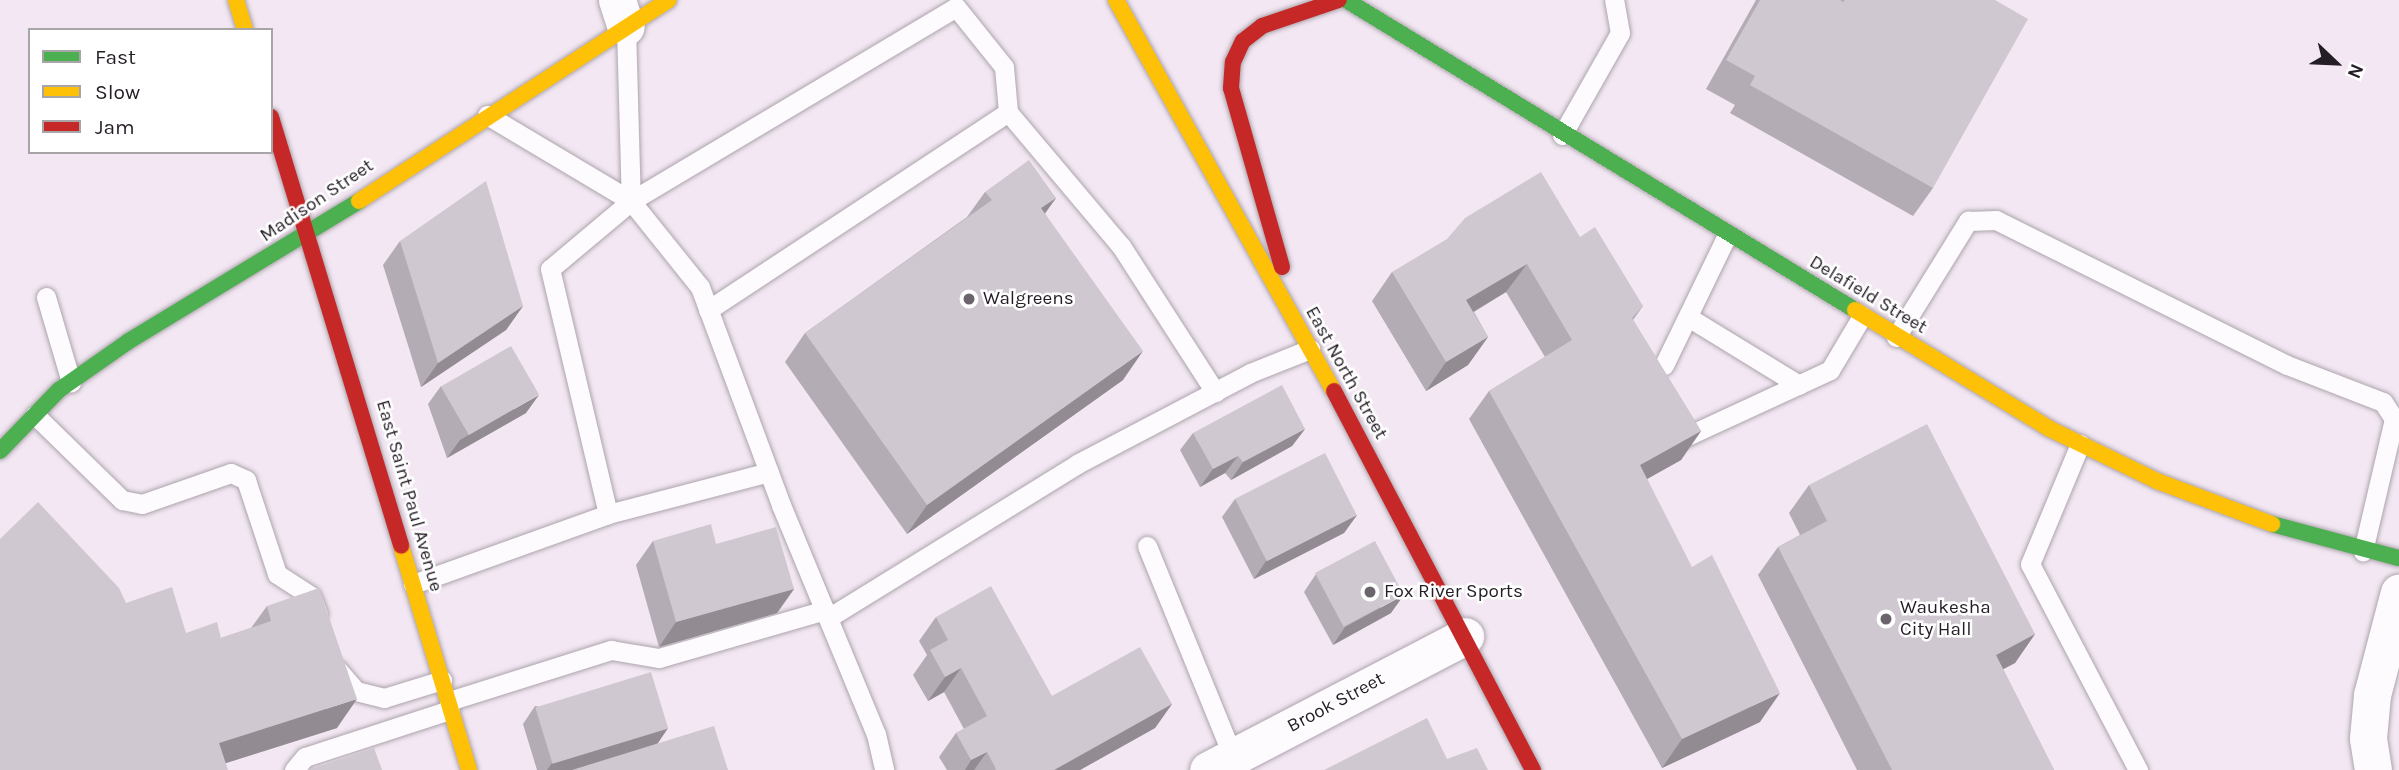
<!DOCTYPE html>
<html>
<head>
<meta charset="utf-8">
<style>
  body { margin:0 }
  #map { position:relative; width:2399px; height:770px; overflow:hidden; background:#f2e7f2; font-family:Karla,sans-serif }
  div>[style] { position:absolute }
  .roads { filter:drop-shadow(0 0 2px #ada4ad) drop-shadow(0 0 2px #ada4ad) }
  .lane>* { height:19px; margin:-9.5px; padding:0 9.5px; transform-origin:9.5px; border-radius:9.5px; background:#fdfbfd }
  .street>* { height:37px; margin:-18.5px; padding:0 18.5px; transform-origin:18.5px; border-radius:18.5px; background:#fdfbfd }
  .fast>* { height:16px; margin:-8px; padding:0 8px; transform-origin:8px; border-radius:8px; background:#4caf50 }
  .slow>* { height:16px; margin:-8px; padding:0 8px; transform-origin:8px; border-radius:8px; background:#ffc107 }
  .jam>* { height:16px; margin:-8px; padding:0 8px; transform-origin:8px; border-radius:8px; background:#c62828 }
  .wall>* { inset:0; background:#b3acb4 }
  .shaded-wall>* { inset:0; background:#928c92 }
  .building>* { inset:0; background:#d0c8d1; transform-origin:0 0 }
  .dots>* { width:19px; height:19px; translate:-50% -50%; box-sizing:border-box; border:4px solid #fff; border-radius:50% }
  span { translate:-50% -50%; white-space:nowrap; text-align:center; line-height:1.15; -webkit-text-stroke:5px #fff; paint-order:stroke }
  .street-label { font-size:19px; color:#241d25 }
  .poi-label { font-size:19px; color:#241d25 }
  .left { translate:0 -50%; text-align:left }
  .legend { position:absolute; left:28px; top:28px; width:245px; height:126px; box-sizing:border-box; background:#fff; border:2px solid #a7a5a8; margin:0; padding:9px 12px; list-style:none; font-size:21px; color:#241d25 }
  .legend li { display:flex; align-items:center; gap:14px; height:35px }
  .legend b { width:35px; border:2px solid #a7a5a8 }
  .north { position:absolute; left:2301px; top:28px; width:70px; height:70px; -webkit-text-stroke:5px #fff; paint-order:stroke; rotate:113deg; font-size:19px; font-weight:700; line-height:28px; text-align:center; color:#241d25 }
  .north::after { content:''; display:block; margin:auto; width:24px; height:32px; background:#241d25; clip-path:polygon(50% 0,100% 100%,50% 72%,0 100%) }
</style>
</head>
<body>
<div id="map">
  <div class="roads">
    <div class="lane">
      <i style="left:626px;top:27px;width:174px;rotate:88.4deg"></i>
      <i style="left:487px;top:115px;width:168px;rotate:30.8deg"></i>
      <i style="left:631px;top:201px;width:110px;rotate:51.3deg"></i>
      <i style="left:700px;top:287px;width:233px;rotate:69.6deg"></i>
      <i style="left:781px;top:505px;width:248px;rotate:67.5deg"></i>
      <i style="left:876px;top:734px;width:37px;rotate:77deg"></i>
      <i style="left:1562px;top:135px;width:117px;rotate:-60.4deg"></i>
      <i style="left:1620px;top:33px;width:34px;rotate:-100deg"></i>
      <i style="left:46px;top:297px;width:89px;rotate:73.6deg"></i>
      <i style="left:708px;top:310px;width:359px;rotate:-33.4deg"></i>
      <i style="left:1008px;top:112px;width:175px;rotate:49.9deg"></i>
      <i style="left:1121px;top:246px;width:174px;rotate:57.2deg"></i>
      <i style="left:1688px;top:317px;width:130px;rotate:31.5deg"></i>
      <i style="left:1896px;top:337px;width:137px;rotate:-58.2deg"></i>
      <i style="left:1968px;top:221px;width:28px;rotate:-2deg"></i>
      <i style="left:1996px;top:220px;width:325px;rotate:26.5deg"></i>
      <i style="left:2287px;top:365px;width:103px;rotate:21.1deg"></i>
      <i style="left:2383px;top:402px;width:20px;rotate:57deg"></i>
      <i style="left:2394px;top:419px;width:136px;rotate:103.2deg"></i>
      <i style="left:1664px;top:365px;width:144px;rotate:-64.1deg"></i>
      <i style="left:35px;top:415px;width:122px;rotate:44.3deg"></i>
      <i style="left:122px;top:500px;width:20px;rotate:11deg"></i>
      <i style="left:142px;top:504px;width:94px;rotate:-19.2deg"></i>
      <i style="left:231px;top:473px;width:17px;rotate:25deg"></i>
      <i style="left:246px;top:480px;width:99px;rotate:71.7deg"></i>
      <i style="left:277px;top:574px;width:40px;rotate:32.9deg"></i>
      <i style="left:311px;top:596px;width:19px;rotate:69deg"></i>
      <i style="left:1683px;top:438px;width:162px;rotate:-24.8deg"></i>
      <i style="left:1830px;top:370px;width:63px;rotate:-59.3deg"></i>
      <i style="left:2080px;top:444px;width:130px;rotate:112.6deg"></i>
      <i style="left:2030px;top:564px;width:233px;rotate:62.3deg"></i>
      <i style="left:608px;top:514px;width:166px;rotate:-14.6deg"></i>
      <i style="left:1147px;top:546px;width:228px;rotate:67.8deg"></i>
      <i style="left:413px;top:584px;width:207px;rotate:-19.7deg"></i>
      <i style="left:608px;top:514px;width:252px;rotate:-103.3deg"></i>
      <i style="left:550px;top:269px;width:106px;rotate:-40deg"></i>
      <i style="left:631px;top:201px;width:378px;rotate:-30.8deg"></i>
      <i style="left:956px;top:7px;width:77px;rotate:51.3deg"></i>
      <i style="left:1004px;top:67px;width:45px;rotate:84.9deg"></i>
      <i style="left:828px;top:618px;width:293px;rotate:-31.7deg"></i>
      <i style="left:1077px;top:464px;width:195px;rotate:-27.7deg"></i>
      <i style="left:1250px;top:373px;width:65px;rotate:-21.8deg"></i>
      <i style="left:337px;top:669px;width:29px;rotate:49deg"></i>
      <i style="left:356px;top:691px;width:29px;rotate:14deg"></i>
      <i style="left:384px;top:698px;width:61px;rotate:-17.2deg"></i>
      <i style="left:449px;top:701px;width:170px;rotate:-17.5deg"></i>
      <i style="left:611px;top:650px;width:49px;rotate:9.5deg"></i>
      <i style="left:659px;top:658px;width:173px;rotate:-16.1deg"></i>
      <i style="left:294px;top:770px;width:17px;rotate:-50deg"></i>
      <i style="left:305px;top:757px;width:152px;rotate:-18deg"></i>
    </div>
    <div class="street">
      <i style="left:617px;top:0;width:28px;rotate:72deg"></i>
      <i style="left:1208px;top:770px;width:290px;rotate:-27.5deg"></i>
      <i style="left:2373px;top:770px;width:32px;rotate:-99deg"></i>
      <i style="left:2368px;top:738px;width:43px;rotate:-84.7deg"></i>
      <i style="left:2372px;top:695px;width:106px;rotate:-75.3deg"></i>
    </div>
    <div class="fast">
      <i style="left:1346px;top:0;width:596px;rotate:31.34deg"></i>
      <i style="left:0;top:451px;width:85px;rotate:-46deg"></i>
      <i style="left:59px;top:390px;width:85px;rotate:-35deg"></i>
      <i style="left:129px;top:341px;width:269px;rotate:-31.3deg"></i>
      <i style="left:2272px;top:524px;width:131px;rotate:15deg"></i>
    </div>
    <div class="slow">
      <i style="left:236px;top:0;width:31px;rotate:73deg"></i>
      <i style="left:1116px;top:0;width:448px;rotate:60.9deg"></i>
      <i style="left:359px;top:201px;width:369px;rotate:-33deg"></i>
      <i style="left:1855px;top:310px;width:226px;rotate:31.4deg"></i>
      <i style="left:2048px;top:428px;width:121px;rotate:25.9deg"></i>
      <i style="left:2157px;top:481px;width:123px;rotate:20.5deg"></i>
      <i style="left:401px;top:546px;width:234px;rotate:73.1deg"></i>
    </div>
    <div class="jam">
      <i style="left:271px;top:117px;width:448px;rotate:73.1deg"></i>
      <i style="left:1282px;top:267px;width:186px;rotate:-105.9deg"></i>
      <i style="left:1231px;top:88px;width:26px;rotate:-86deg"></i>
      <i style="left:1233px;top:62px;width:23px;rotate:-65deg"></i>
      <i style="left:1243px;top:41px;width:24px;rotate:-38deg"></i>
      <i style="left:1262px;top:26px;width:81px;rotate:-18.7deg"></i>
      <i style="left:1334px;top:391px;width:428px;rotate:62.3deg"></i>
    </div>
  </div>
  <div class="wall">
    <i style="clip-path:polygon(1756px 0,1995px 0,1933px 188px,1913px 216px,1730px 113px,1735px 105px,1706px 89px)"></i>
    <i style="clip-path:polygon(985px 192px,1056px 198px,1045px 213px,1123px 380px,907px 534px,785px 362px,805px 333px,967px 217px)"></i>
    <i style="clip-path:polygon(1580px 237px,1643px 306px,1633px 320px,1701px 431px,1681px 460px,1647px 479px,1760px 722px,1662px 768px,1469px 419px,1489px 391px,1545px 357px,1506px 292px,1474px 312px,1488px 337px,1468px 365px,1426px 391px,1372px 301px,1392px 272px)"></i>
    <i style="clip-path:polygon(400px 241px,523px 306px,506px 330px,421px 387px,383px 265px)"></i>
    <i style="clip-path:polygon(441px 386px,526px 413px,447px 458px,428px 404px)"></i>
    <i style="clip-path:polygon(1305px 429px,1292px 446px,1231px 480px,1225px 473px,1200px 487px,1180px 450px,1193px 433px)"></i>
    <i style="clip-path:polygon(1809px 485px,2035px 634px,2015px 663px,2003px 669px,2054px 770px,1857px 770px,1758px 575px,1778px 547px,1800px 535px,1789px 513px)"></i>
    <i style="clip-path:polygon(1235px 499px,1357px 515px,1344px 533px,1254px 579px,1222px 517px)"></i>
    <i style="clip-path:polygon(653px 541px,716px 544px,794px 589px,777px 613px,659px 647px,636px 565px)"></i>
    <i style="clip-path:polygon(1316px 574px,1391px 613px,1333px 645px,1304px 592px)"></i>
    <i style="clip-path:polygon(126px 603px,186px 633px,221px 638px,251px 628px,267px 606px,337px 728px,226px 763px)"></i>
    <i style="clip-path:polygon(936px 617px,1052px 696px,1172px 704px,1155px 728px,1080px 770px,947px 770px,939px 757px,956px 733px,964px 729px,944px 692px,928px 701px,913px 675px,927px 655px,919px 641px)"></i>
    <i style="clip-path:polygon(535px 706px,668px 728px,657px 744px,728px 770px,537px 770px,523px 724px)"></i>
  </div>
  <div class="shaded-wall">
    <i style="clip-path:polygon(1056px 198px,1036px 226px,1041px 208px)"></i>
    <i style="clip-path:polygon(1527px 264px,1506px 292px,1446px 328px,1466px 300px)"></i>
    <i style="clip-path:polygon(523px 306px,506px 330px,421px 387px,438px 363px)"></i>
    <i style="clip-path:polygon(1488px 337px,1468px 365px,1426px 391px,1446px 362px)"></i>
    <i style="clip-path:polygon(1143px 351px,1123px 380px,907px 534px,927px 505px)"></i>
    <i style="clip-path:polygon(539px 395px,526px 413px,447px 458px,460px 440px)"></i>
    <i style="clip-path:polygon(1305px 429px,1292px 446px,1231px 480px,1243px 462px)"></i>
    <i style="clip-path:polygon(1701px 431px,1681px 460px,1620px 494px,1640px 465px)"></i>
    <i style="clip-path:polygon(1238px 456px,1225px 473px,1200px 487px,1213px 469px)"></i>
    <i style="clip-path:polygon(1357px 515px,1344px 533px,1254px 579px,1266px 561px)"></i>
    <i style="clip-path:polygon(794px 589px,777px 613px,659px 647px,676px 622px)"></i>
    <i style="clip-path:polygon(1404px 595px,1391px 613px,1333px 645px,1345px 627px)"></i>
    <i style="clip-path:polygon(2035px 634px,2015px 663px,1975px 684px,1996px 655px)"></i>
    <i style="clip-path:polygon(961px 668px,944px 692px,928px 701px,945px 677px)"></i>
    <i style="clip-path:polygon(1780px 693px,1760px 722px,1662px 768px,1682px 739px)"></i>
    <i style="clip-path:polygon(357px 699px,337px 728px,204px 770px,219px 743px)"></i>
    <i style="clip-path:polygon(1172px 704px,1155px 728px,1080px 770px,1054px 770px)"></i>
    <i style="clip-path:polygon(668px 728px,656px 746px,574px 770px,547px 770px,552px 763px)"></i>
    <i style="clip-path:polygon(987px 752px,974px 770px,965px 770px,971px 760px)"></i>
  </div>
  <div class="building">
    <i style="clip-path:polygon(1760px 0,1840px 0,1843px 2px,1845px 0,1995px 0,2028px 19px,1933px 188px,1750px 85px,1755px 76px,1726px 60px)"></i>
    <i style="clip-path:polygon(1029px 160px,1056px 198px,1041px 208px,1143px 351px,927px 505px,805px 333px,992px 200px,985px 192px)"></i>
    <i style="clip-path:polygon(1541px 172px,1580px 237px,1595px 227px,1643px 306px,1632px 318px,1701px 431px,1640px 465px,1692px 567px,1712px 555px,1780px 693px,1682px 739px,1489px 391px,1572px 340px,1527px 264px,1466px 300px,1488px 337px,1446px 362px,1392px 272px,1447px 239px,1465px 218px)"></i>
    <i style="clip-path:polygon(486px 181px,523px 306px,438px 363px,400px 241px)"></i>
    <i style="left:511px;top:346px;width:56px;height:81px;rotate:60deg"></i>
    <i style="clip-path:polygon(1282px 385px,1305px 429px,1243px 462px,1238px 456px,1213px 469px,1193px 433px)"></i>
    <i style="clip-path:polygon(1927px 424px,2035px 634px,1996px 655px,2054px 770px,1892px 770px,1778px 547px,1827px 521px,1809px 485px)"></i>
    <i style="left:1325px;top:453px;width:70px;height:101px;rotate:63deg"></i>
    <i style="clip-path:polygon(38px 502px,119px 588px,126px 603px,172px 587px,186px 633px,217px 622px,221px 638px,271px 621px,267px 606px,319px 588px,357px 699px,219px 743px,228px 770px,0 770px,0 539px)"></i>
    <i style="clip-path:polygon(711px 524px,716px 544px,776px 527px,794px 589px,676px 622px,653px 541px)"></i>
    <i style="left:1375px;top:541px;width:61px;height:68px;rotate:62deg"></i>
    <i style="clip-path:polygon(991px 586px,1052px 696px,1140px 647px,1172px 704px,1054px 770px,995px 770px,996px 769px,987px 752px,971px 760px,956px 733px,987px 716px,961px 668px,945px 677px,930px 650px,948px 640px,936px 617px)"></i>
    <i style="left:651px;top:672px;width:59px;height:121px;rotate:73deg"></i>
    <i style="clip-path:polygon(1427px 718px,1447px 759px,1477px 748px,1488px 770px,1324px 770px)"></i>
    <i style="clip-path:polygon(714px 726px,728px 770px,572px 770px)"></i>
    <i style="clip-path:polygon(374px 748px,382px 770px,307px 770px)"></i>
  </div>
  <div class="dots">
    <i style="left:969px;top:299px;background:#6c646d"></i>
    <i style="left:1370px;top:592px;background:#6c646d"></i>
    <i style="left:1886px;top:619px;background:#6c646d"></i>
  </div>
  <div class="street-label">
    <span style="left:317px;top:201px;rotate:-34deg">Madison Street</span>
    <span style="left:1868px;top:295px;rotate:31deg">Delafield Street</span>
    <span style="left:1346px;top:373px;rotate:61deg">East North Street</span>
    <span style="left:409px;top:496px;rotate:74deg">East Saint Paul Avenue</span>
    <span style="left:1336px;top:703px;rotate:-28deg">Brook Street</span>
  </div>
  <div class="poi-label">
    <span class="left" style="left:983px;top:299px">Walgreens</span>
    <span class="left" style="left:1384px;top:592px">Fox River Sports</span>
    <span class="left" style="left:1900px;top:619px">Waukesha<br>City Hall</span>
  </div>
  <ul class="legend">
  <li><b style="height:9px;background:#4caf50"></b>Fast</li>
  <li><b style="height:9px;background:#ffc107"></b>Slow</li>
  <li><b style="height:9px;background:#c62828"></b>Jam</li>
  </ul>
  <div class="north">N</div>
</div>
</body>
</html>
